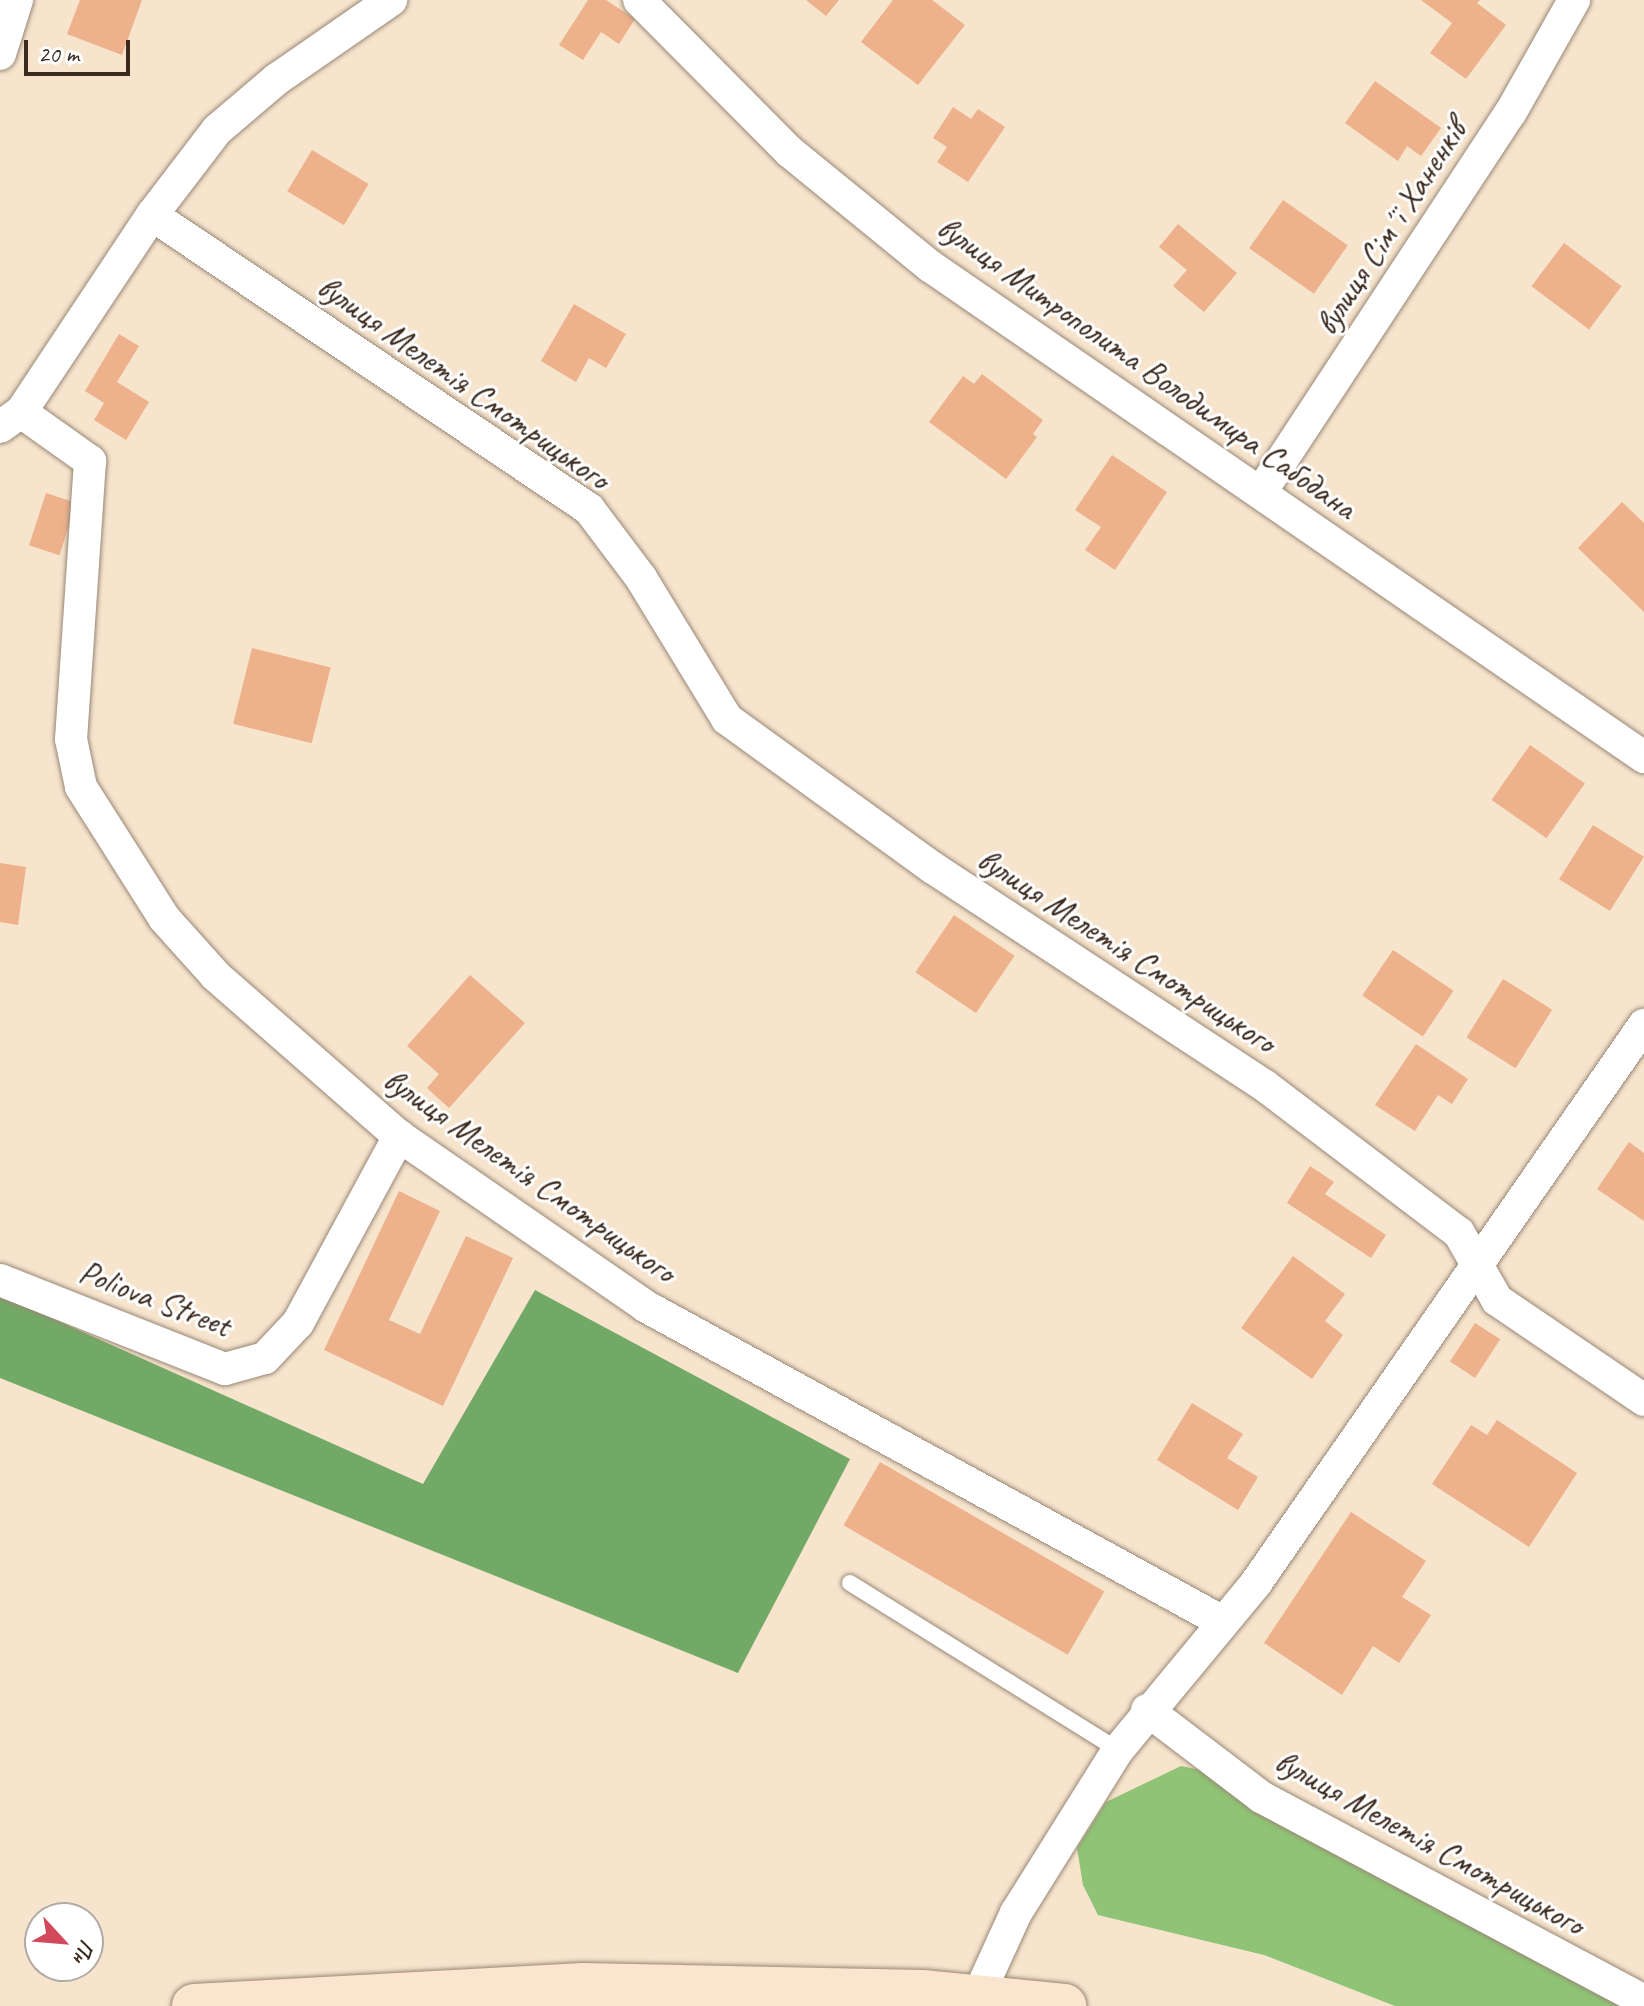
<!DOCTYPE html>
<html>
<head>
<meta charset="utf-8">
<style>
  body { margin:0 }
  #map { position:relative; width:1644px; height:2006px; overflow:hidden; background:#f6e4cd; font-family:Caveat,sans-serif }
  div>[style] { position:absolute }
  .green>* { inset:0; background:#8fc375 }
  .forest>* { inset:0; background:#73a966 }
  .building>* { inset:0; background:#edb18b; transform-origin:0 0 }
  .roads { filter:drop-shadow(0 0 2px #988776) drop-shadow(0 0 2px #988776) }
  .lane>* { height:16px; margin:-8px; padding:0 8px; transform-origin:8px; border-radius:8px; background:#fff }
  .street>* { height:32px; margin:-16px; padding:0 16px; transform-origin:16px; border-radius:16px; background:#fff }
  .secondary>* { height:44px; margin:-22px; padding:0 22px; transform-origin:22px; border-radius:22px; background:#fbe5cf }
  span { translate:-50% -50%; white-space:nowrap; text-align:center; line-height:1.15; -webkit-text-stroke:6px #fff; paint-order:stroke }
  .street-label { font-size:34px; color:#3b2a1e }
  .north { position:absolute; left:24px; top:1902px; width:80px; height:80px; box-sizing:border-box; background:#fff; border:2px solid #b1aaa5; border-radius:50%; rotate:116deg; font-size:22px; font-weight:700; line-height:32px; text-align:center; color:#3b2a1e }
  .north::after { content:''; display:block; margin:auto; width:28px; height:36px; background:#d1495b; clip-path:polygon(50% 0,100% 100%,50% 72%,0 100%) }
  .scale { position:absolute; left:24px; top:40px; width:106px; height:36px; box-sizing:border-box; border:4px solid #3b2a1e; border-top:0; padding-left:10px; font-size:24px; line-height:28px; white-space:nowrap; color:#3b2a1e; -webkit-text-stroke:6px #fff; paint-order:stroke }
</style>
</head>
<body>
<div id="map">
  <div class="green">
    <i style="clip-path:polygon(1181px 1766px,1206px 1771px,1638px 2006px,1395px 2006px,1264px 1955px,1098px 1915px,1083px 1885px,1077px 1848px,1106px 1802px)"></i>
  </div>
  <div class="forest">
    <i style="clip-path:polygon(535px 1290px,850px 1459px,738px 1673px,0 1378px,0 1295px,423px 1484px)"></i>
  </div>
  <div class="building">
    <i style="clip-path:polygon(80px 0,142px 0,122px 55px,67px 34px)"></i>
    <i style="clip-path:polygon(588px 0,606px 0,635px 19px,619px 44px,601px 32px,583px 60px,559px 45px)"></i>
    <i style="clip-path:polygon(806px 0,839px 0,826px 16px)"></i>
    <i style="clip-path:polygon(893px 0,932px 0,965px 25px,918px 85px,861px 42px)"></i>
    <i style="clip-path:polygon(1421px 0,1480px 0,1477px 3px,1506px 25px,1466px 79px,1430px 53px,1452px 23px)"></i>
    <i style="clip-path:polygon(1375px 81px,1441px 128px,1421px 156px,1407px 146px,1398px 161px,1345px 123px)"></i>
    <i style="clip-path:polygon(953px 107px,971px 119px,978px 109px,1005px 127px,968px 182px,937px 162px,947px 147px,933px 138px)"></i>
    <i style="left:312px;top:150px;width:66px;height:48px;rotate:31deg"></i>
    <i style="left:1283px;top:200px;width:79px;height:59px;rotate:35deg"></i>
    <i style="clip-path:polygon(1178px 224px,1237px 273px,1204px 312px,1173px 286px,1187px 270px,1159px 247px)"></i>
    <i style="left:1564px;top:243px;width:72px;height:54px;rotate:37deg"></i>
    <i style="clip-path:polygon(574px 304px,626px 334px,606px 368px,589px 358px,576px 382px,541px 361px)"></i>
    <i style="clip-path:polygon(119px 334px,139px 346px,117px 382px,149px 402px,126px 440px,94px 420px,104px 403px,85px 391px)"></i>
    <i style="clip-path:polygon(982px 374px,1043px 420px,1033px 434px,1037px 437px,1006px 479px,929px 422px,963px 376px,974px 384px)"></i>
    <i style="clip-path:polygon(1112px 455px,1167px 492px,1115px 570px,1085px 550px,1101px 527px,1075px 510px)"></i>
    <i style="left:46px;top:493px;width:32px;height:55px;rotate:18deg"></i>
    <i style="clip-path:polygon(1622px 502px,1644px 523px,1644px 612px,1578px 548px)"></i>
    <i style="left:252px;top:648px;width:81px;height:78px;rotate:14deg"></i>
    <i style="left:1530px;top:745px;width:67px;height:67px;rotate:35deg"></i>
    <i style="left:1593px;top:825px;width:60px;height:64px;rotate:32deg"></i>
    <i style="clip-path:polygon(0 863px,26px 867px,18px 925px,0 922px)"></i>
    <i style="left:954px;top:915px;width:73px;height:69px;rotate:34deg"></i>
    <i style="left:1393px;top:950px;width:73px;height:55px;rotate:34deg"></i>
    <i style="clip-path:polygon(470px 975px,525px 1023px,449px 1108px,427px 1088px,439px 1074px,407px 1046px)"></i>
    <i style="left:1503px;top:979px;width:58px;height:69px;rotate:32deg"></i>
    <i style="clip-path:polygon(1416px 1044px,1468px 1079px,1452px 1104px,1438px 1095px,1415px 1131px,1375px 1105px)"></i>
    <i style="clip-path:polygon(1629px 1142px,1644px 1153px,1644px 1221px,1597px 1189px)"></i>
    <i style="clip-path:polygon(1310px 1166px,1334px 1182px,1325px 1194px,1386px 1235px,1371px 1258px,1287px 1203px)"></i>
    <i style="clip-path:polygon(399px 1191px,440px 1211px,389px 1320px,420px 1334px,466px 1236px,513px 1258px,443px 1406px,324px 1350px)"></i>
    <i style="clip-path:polygon(1293px 1256px,1345px 1294px,1325px 1321px,1343px 1335px,1312px 1379px,1241px 1328px)"></i>
    <i style="left:1475px;top:1323px;width:30px;height:46px;rotate:33deg"></i>
    <i style="clip-path:polygon(1192px 1403px,1243px 1434px,1227px 1458px,1258px 1477px,1238px 1510px,1157px 1460px)"></i>
    <i style="clip-path:polygon(1497px 1420px,1577px 1473px,1529px 1547px,1432px 1484px,1471px 1425px,1487px 1435px)"></i>
    <i style="left:880px;top:1462px;width:259px;height:73px;rotate:30deg"></i>
    <i style="clip-path:polygon(1351px 1512px,1426px 1561px,1402px 1597px,1431px 1615px,1399px 1663px,1373px 1646px,1342px 1695px,1264px 1643px)"></i>
  </div>
  <div class="roads">
    <div class="lane">
      <i style="left:850px;top:1583px;width:316px;rotate:31.9deg"></i>
    </div>
    <div class="street">
      <i style="left:639px;top:0;width:214px;rotate:45.2deg"></i>
      <i style="left:790px;top:152px;width:181px;rotate:39.2deg"></i>
      <i style="left:930px;top:266px;width:867px;rotate:34.52deg"></i>
      <i style="left:0;top:54px;width:57px;rotate:-72.5deg"></i>
      <i style="left:152px;top:215px;width:527px;rotate:33.93deg"></i>
      <i style="left:589px;top:509px;width:86px;rotate:53deg"></i>
      <i style="left:641px;top:578px;width:165px;rotate:58.6deg"></i>
      <i style="left:727px;top:719px;width:254px;rotate:35.9deg"></i>
      <i style="left:933px;top:868px;width:397px;rotate:33.3deg"></i>
      <i style="left:1265px;top:1086px;width:243px;rotate:37.2deg"></i>
      <i style="left:1459px;top:1233px;width:77px;rotate:60.4deg"></i>
      <i style="left:1497px;top:1300px;width:178px;rotate:34.2deg"></i>
      <i style="left:21px;top:412px;width:85px;rotate:35.4deg"></i>
      <i style="left:90px;top:461px;width:279px;rotate:93.9deg"></i>
      <i style="left:71px;top:739px;width:49px;rotate:78.2deg"></i>
      <i style="left:81px;top:787px;width:155px;rotate:57.6deg"></i>
      <i style="left:164px;top:918px;width:78px;rotate:48.1deg"></i>
      <i style="left:216px;top:976px;width:243px;rotate:41.2deg"></i>
      <i style="left:399px;top:1136px;width:299px;rotate:34.6deg"></i>
      <i style="left:645px;top:1306px;width:657px;rotate:28.67deg"></i>
      <i style="left:0;top:427px;width:26px;rotate:-36deg"></i>
      <i style="left:21px;top:412px;width:237px;rotate:-56.4deg"></i>
      <i style="left:152px;top:215px;width:107px;rotate:-52.6deg"></i>
      <i style="left:217px;top:130px;width:79px;rotate:-40.4deg"></i>
      <i style="left:277px;top:79px;width:139px;rotate:-34.7deg"></i>
      <i style="left:1261px;top:492px;width:455px;rotate:-56.7deg"></i>
      <i style="left:1511px;top:112px;width:129px;rotate:-60.6deg"></i>
      <i style="left:0;top:1280px;width:242px;rotate:21.6deg"></i>
      <i style="left:225px;top:1369px;width:41px;rotate:-15.4deg"></i>
      <i style="left:265px;top:1358px;width:48px;rotate:-46.7deg"></i>
      <i style="left:298px;top:1323px;width:213px;rotate:-61.6deg"></i>
      <i style="left:1147px;top:1710px;width:143px;rotate:37.3deg"></i>
      <i style="left:1261px;top:1797px;width:434px;rotate:28deg"></i>
      <i style="left:977px;top:1998px;width:94px;rotate:-65.4deg"></i>
      <i style="left:1016px;top:1913px;width:192px;rotate:-58deg"></i>
      <i style="left:1118px;top:1750px;width:217px;rotate:-50.4deg"></i>
      <i style="left:1256px;top:1583px;width:680px;rotate:-55.19deg"></i>
    </div>
    <div class="secondary">
      <i style="left:194px;top:2006px;width:390px;rotate:-3.1deg"></i>
      <i style="left:583px;top:1985px;width:339px;rotate:1.2deg"></i>
      <i style="left:922px;top:1992px;width:143px;rotate:5.6deg"></i>
    </div>
  </div>
  <div class="street-label">
    <span style="left:1390px;top:227px;rotate:-57deg">вулиця Сімʼї Ханенків</span>
    <span style="left:1147px;top:367px;rotate:35deg">вулиця Митрополита Володимира Сабодана</span>
    <span style="left:464px;top:382px;rotate:35deg">вулиця Мелетія Смотрицького</span>
    <span style="left:1127px;top:950px;rotate:33deg">вулиця Мелетія Смотрицького</span>
    <span style="left:530px;top:1175px;rotate:35deg">вулиця Мелетія Смотрицького</span>
    <span style="left:155px;top:1298px;rotate:21deg">Poliova Street</span>
    <span style="left:1430px;top:1842px;rotate:29deg">вулиця Мелетія Смотрицького</span>
  </div>
  <div class="north">Пн</div>
  <div class="scale">20 m</div>
</div>
</body>
</html>
